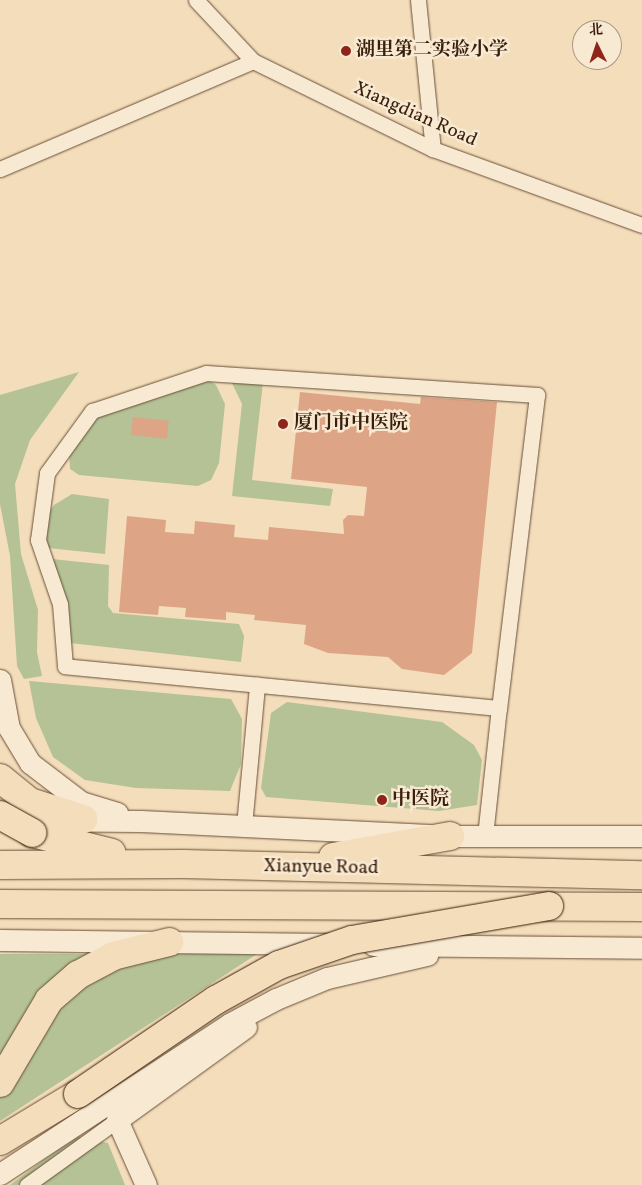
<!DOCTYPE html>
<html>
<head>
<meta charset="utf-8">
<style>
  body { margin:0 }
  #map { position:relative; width:642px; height:1185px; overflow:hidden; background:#f4ddba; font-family:Vollkorn,"Noto Serif SC",serif }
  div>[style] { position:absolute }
  .green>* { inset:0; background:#b4c295 }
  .building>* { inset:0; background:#dda586; transform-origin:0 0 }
  .roads { filter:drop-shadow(0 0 1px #684e38) drop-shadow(0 0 1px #684e38) }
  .street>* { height:15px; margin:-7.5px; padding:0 7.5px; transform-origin:7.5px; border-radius:7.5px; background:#f8e9d2 }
  .secondary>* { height:21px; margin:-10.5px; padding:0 10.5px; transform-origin:10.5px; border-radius:10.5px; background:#f8e9d2 }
  .highway>* { height:28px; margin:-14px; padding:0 14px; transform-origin:14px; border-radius:14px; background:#f4ddba }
  .bridges { filter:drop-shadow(0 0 1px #3a1f0c) drop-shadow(0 0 1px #3a1f0c) }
  .highway-bridge>* { height:28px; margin:-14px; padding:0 14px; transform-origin:14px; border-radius:14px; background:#f4ddba }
  .dots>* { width:14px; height:14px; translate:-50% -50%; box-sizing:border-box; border:2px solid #f8e9d2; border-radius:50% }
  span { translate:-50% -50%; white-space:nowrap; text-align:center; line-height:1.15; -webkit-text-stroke:5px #f8e9d2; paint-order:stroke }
  .poi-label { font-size:19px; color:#3a1f0c; font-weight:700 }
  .left { translate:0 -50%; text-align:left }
  .street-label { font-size:19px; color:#3a1f0c }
  .north { position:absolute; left:572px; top:20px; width:50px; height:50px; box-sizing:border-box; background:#f8e9d2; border:1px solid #ac9883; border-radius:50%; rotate:356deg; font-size:14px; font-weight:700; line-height:20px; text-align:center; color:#3a1f0c }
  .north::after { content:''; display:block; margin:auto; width:18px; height:22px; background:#8f2418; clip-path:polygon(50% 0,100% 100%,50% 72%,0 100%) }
</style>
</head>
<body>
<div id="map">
  <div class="green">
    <i style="clip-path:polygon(79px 372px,30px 440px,15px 484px,21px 554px,38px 610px,37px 652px,42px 676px,24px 679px,17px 666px,10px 556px,0 504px,0 395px)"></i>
    <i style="clip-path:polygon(207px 379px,216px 385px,225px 404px,219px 463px,211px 480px,198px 486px,79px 475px,70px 469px,69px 453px,95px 415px)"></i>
    <i style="clip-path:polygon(230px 379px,263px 382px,252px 480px,333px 489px,330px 506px,232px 496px,242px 404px)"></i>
    <i style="clip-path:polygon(72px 494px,109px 499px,105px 554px,48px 548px,43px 543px,46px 516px,54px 505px)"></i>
    <i style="clip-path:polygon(52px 559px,109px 565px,108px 606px,113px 613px,239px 624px,244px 636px,241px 662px,70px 643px,69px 607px)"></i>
    <i style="clip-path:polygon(29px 681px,231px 699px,242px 719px,241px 764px,230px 791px,136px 788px,85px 780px,53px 757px,36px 718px)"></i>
    <i style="clip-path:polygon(287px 702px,442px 722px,474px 745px,482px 760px,477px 805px,439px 811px,266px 797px,261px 788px,271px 713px)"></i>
    <i style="clip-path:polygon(0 954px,257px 954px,0 1121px)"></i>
    <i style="clip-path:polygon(76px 1136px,108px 1143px,125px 1185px,10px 1185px)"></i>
  </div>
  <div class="building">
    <i style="clip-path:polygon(300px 392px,420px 404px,421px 397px,497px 402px,472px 653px,444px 675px,402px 669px,388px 657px,328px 653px,304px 644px,306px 625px,254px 620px,255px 615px,226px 612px,226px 620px,185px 617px,186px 608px,159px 606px,158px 615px,119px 612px,127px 516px,166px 520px,165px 532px,194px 534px,195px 521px,235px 525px,234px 537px,268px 540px,269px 527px,344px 534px,343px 520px,348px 515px,364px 516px,367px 487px,291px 479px)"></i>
    <i style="left:133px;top:417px;width:36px;height:18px;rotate:6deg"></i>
  </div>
  <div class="roads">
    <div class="street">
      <i style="left:196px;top:0;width:83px;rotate:46.9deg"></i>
      <i style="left:253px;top:61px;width:200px;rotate:26.1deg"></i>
      <i style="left:433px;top:149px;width:222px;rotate:20deg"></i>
      <i style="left:418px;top:0;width:150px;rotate:84.3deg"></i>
      <i style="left:0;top:169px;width:275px;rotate:-23.1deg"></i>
      <i style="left:244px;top:826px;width:142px;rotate:-84.7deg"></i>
      <i style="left:485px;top:836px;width:129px;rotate:-83.8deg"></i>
      <i style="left:499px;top:708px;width:436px;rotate:-174.5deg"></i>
      <i style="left:65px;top:666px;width:62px;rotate:-94.6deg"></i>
      <i style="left:60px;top:604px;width:68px;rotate:-109deg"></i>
      <i style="left:38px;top:540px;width:68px;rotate:-82.3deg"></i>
      <i style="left:47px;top:473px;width:77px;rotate:-54deg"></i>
      <i style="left:92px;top:411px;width:120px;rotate:-18.4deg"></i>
      <i style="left:206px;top:373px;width:332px;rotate:3.8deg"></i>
      <i style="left:537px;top:395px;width:315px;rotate:96.9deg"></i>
      <i style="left:27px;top:1185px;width:111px;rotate:-35.8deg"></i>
    </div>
    <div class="secondary">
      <i style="left:0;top:680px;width:49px;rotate:79.4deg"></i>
      <i style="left:9px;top:728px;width:41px;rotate:59deg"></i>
      <i style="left:30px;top:763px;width:64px;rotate:37.4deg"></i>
      <i style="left:81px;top:802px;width:38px;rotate:17deg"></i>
      <i style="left:8px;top:820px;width:133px;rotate:0.4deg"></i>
      <i style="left:141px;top:821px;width:309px;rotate:2.8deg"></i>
      <i style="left:450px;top:836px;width:192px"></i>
      <i style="left:0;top:940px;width:327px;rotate:0.7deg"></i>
      <i style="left:373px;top:945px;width:269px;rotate:0.6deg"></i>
      <i style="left:0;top:1174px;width:274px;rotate:-33.2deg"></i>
      <i style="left:229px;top:1024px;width:53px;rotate:-28deg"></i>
      <i style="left:276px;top:999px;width:55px;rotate:-22.4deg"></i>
      <i style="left:327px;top:978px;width:103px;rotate:-13deg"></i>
      <i style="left:146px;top:1185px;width:71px;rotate:-114deg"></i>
      <i style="left:117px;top:1120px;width:159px;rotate:-35.8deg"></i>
    </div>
    <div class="highway">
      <i style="left:0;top:778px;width:38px;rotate:39deg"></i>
      <i style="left:30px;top:802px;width:56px;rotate:17.8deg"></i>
      <i style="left:32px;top:833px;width:82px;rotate:14deg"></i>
      <i style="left:333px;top:857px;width:119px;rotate:-10.2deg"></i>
      <i style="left:0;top:865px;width:183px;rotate:-0.3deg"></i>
      <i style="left:183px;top:864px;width:459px;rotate:1.4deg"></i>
      <i style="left:0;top:904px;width:642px;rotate:0.27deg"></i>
      <i style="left:0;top:1083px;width:96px;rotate:-59.4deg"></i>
      <i style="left:49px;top:1000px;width:38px;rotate:-41deg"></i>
      <i style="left:78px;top:975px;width:40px;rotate:-28deg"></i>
      <i style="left:113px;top:956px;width:58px;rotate:-14deg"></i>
      <i style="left:0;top:1141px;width:91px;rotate:-31.1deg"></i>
    </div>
  </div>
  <div class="bridges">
    <div class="highway-bridge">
      <i style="left:0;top:815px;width:37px;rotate:29deg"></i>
      <i style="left:78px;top:1094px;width:167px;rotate:-34.3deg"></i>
      <i style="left:216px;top:1000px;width:72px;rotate:-29.1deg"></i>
      <i style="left:279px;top:965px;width:77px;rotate:-18.9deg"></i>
      <i style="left:352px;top:940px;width:200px;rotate:-9.8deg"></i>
    </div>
  </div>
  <div class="dots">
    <i style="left:346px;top:51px;background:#8f2418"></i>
    <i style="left:283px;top:424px;background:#8f2418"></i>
    <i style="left:382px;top:800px;background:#8f2418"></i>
  </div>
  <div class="poi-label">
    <span class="left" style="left:356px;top:51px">湖里第二实验小学</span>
    <span class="left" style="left:294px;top:424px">厦门市中医院</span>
    <span class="left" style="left:392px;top:800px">中医院</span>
  </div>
  <div class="street-label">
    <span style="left:415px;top:115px;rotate:24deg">Xiangdian Road</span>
    <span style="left:321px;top:868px;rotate:1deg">Xianyue Road</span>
  </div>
  <div class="north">北</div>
</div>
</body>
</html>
